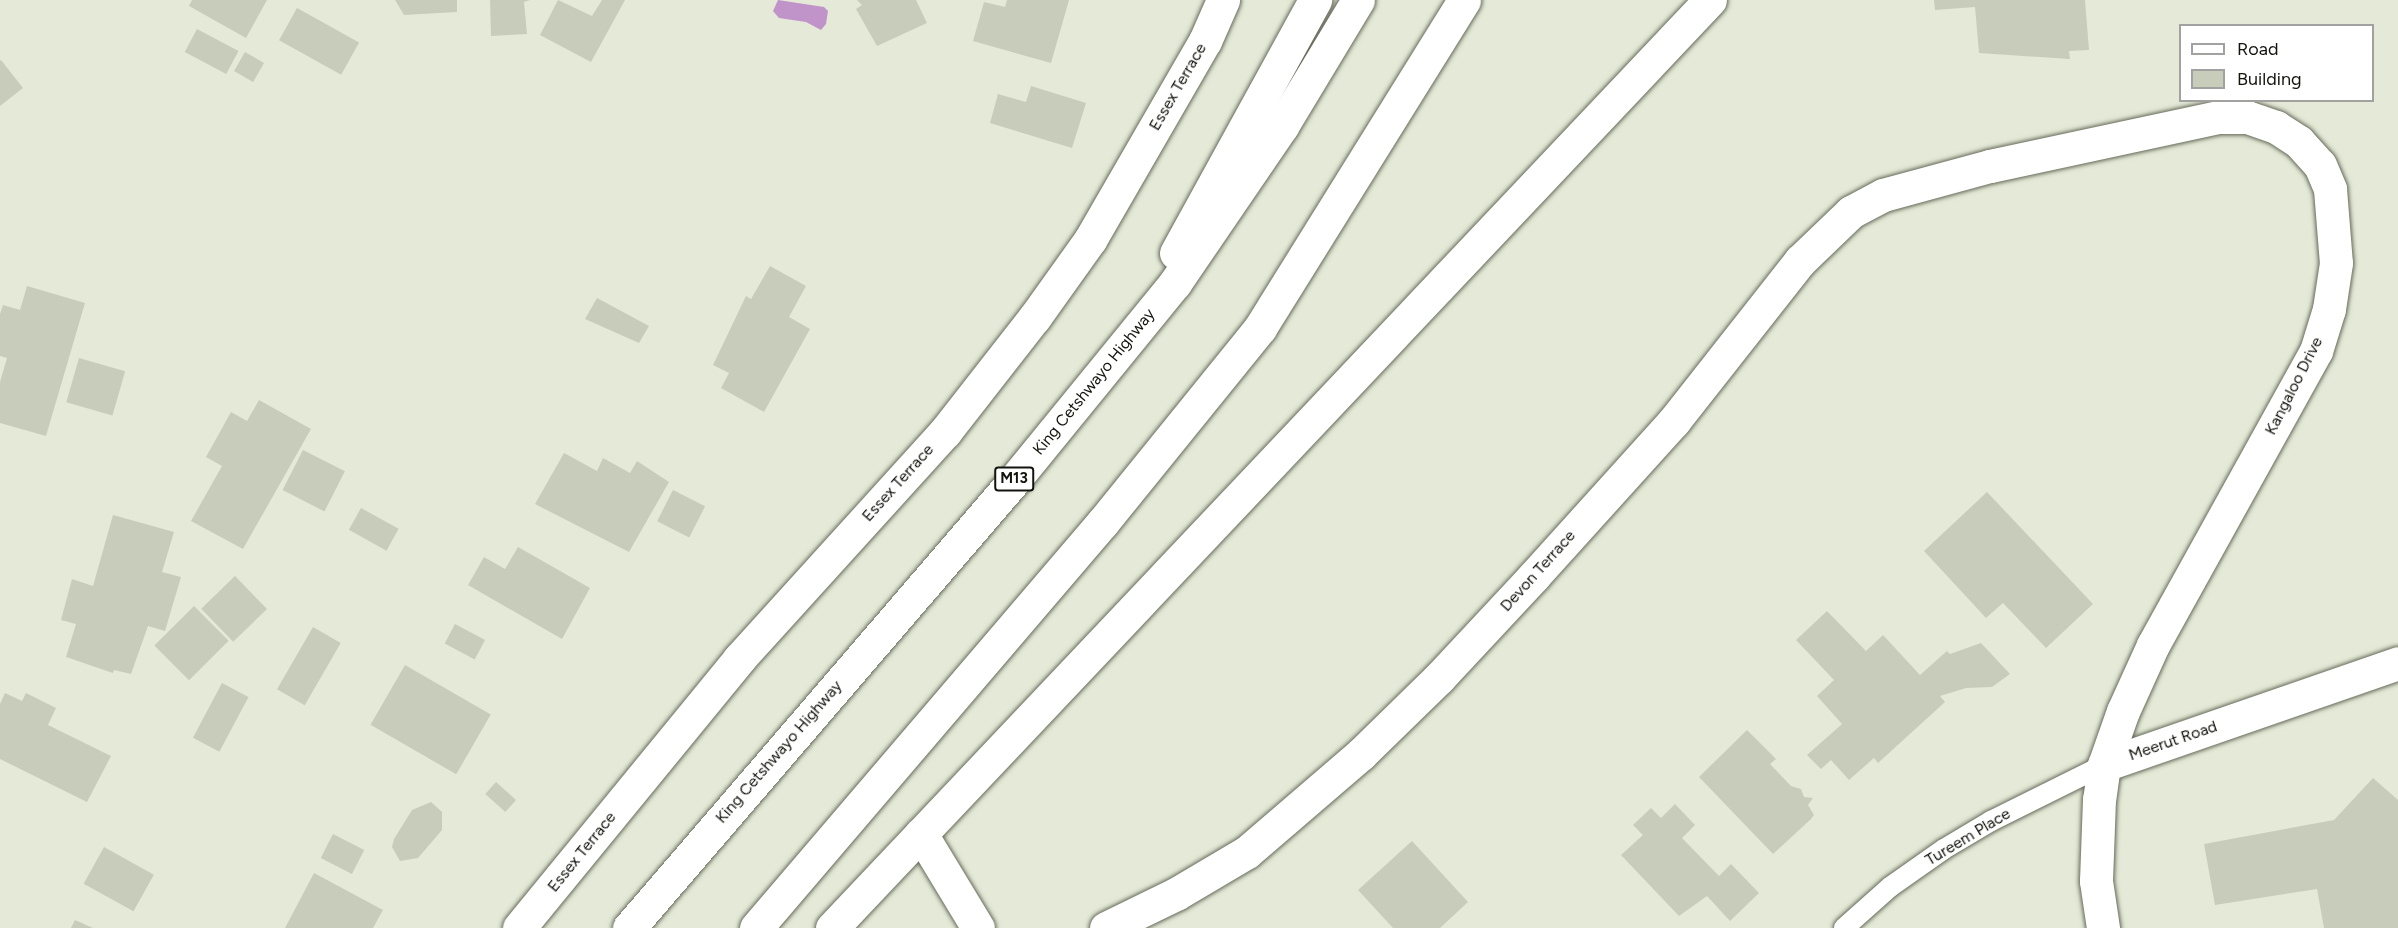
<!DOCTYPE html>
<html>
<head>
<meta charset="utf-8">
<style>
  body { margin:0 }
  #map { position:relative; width:2398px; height:928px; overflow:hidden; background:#e4ead7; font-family:Figtree,sans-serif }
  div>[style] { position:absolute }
  .water>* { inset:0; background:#c093c9 }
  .building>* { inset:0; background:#c8cdbb; transform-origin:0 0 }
  .roads { filter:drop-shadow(0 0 2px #666a5a) drop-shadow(0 0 2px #666a5a) }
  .service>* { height:20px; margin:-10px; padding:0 10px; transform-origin:10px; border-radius:10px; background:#fff }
  .minor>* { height:33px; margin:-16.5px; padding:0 16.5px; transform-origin:16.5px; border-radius:16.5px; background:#fff }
  .tertiary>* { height:33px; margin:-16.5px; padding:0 16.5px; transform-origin:16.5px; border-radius:16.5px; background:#fff }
  .motorway>* { height:33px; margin:-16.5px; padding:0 16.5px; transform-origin:16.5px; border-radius:16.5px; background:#fff }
  span { translate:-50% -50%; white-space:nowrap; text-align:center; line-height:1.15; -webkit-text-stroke:5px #fff; paint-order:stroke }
  .shield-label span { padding:2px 4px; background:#fff; border:2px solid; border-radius:4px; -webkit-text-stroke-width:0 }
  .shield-label { font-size:15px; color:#13140e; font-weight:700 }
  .street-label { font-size:16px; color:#13140e }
  .legend { position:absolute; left:2179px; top:24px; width:195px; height:78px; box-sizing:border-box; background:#fff; border:2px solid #a1a19f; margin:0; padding:8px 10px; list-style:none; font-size:18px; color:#13140e }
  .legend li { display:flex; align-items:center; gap:12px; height:30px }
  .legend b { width:30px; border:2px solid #a1a19f }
</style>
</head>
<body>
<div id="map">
  <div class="water">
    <i style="clip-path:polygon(778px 0,824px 7px,828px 11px,826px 24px,821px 30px,806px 22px,779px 18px,773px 11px)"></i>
  </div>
  <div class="building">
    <i style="clip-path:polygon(192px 0,267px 0,246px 38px,189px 6px)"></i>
    <i style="clip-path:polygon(395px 0,457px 0,457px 12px,404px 15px)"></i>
    <i style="clip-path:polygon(490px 0,530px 0,524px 2px,527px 34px,491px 36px)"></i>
    <i style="clip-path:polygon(558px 0,592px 16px,602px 0,625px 0,591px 62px,540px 35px)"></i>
    <i style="clip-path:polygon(857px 0,916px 0,927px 23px,877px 46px,856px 9px,862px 5px)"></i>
    <i style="clip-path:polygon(1007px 0,1069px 0,1051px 63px,973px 41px,984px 2px,1005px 7px)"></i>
    <i style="clip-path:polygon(1934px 0,2085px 0,2089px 50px,2069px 51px,2070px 59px,1979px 53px,1975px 7px,1935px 10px)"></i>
    <i style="left:297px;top:8px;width:71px;height:37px;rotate:29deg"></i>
    <i style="left:197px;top:29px;width:47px;height:26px;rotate:28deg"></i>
    <i style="left:245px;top:52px;width:22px;height:22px;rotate:30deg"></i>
    <i style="clip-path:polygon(1px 60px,23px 88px,0 106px,0 61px)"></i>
    <i style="clip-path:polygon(1031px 86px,1086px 103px,1072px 148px,990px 123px,998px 94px,1026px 102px)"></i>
    <i style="clip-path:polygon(770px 266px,806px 286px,789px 317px,810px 329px,764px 412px,721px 388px,729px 373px,713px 365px,746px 296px,751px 299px)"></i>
    <i style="clip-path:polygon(27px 286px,85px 303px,46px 436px,0 423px,0 382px,7px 358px,0 356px,0 314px,3px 305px,20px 310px)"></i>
    <i style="clip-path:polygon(597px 298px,649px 326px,639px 343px,585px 319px)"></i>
    <i style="left:79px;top:358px;width:48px;height:46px;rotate:16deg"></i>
    <i style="clip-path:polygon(259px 400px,311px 429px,243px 549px,191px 521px,222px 466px,206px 457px,231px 412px,247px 421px)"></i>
    <i style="left:303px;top:450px;width:47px;height:45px;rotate:27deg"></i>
    <i style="clip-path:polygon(564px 453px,597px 471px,603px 458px,630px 473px,637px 461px,669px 482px,629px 552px,535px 504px)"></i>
    <i style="left:673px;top:490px;width:36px;height:35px;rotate:27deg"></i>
    <i style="clip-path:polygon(1987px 492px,2093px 604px,2046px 648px,2003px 603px,1986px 618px,1924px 551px)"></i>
    <i style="left:361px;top:508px;width:43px;height:25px;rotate:29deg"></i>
    <i style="clip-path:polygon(113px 515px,174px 532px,162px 572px,181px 577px,165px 631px,148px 626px,131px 674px,114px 670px,113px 673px,66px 657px,76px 624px,61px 620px,72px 579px,93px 586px)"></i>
    <i style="clip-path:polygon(518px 547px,590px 588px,562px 639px,468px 585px,484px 557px,505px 569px)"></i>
    <i style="left:235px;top:576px;width:46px;height:47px;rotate:46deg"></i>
    <i style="left:194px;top:606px;width:49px;height:56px;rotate:45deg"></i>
    <i style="clip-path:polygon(1827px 611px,1866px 651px,1883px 635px,1920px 675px,1947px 651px,1950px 654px,1981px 643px,2010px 674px,1992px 687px,1966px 688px,1940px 696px,1945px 702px,1878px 763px,1874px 758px,1849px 780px,1831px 760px,1821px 769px,1807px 755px,1842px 724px,1817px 696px,1834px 680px,1796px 640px)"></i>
    <i style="left:455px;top:624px;width:34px;height:22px;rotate:28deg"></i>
    <i style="left:313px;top:627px;width:32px;height:72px;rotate:30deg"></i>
    <i style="left:405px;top:665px;width:99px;height:69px;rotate:30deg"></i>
    <i style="left:222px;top:683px;width:30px;height:62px;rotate:28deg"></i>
    <i style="clip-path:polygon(5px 693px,22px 701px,26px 693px,56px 708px,48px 725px,111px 756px,87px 802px,0 759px,0 704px)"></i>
    <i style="clip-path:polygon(1747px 730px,1776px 759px,1770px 764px,1791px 786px,1801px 789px,1804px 797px,1813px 798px,1808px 805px,1814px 815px,1811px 819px,1773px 854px,1699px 777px)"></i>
    <i style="clip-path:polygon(2373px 778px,2398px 800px,2398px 928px,2324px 928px,2317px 889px,2215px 905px,2204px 844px,2334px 820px)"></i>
    <i style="left:496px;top:782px;width:27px;height:16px;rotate:42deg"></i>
    <i style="clip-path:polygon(431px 802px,442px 812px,442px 830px,418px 858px,400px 861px,392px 847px,394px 839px,412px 810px)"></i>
    <i style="clip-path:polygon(1675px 804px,1695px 825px,1682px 838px,1719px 876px,1731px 864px,1759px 893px,1730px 921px,1707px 896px,1679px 916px,1621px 855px,1643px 835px,1633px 825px,1651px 808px,1661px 818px)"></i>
    <i style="left:333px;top:834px;width:35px;height:27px;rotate:27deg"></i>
    <i style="clip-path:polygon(1412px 841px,1468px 902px,1440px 928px,1393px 928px,1358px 890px)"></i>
    <i style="left:104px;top:847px;width:57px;height:42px;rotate:29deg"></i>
    <i style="clip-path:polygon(314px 873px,383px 910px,373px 928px,285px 928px)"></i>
    <i style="clip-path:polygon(75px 920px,93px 928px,71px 928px)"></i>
  </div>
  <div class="roads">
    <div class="service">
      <i style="left:1844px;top:928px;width:62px;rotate:-41.7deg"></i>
      <i style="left:1890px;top:887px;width:66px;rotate:-35.1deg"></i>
      <i style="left:1944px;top:849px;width:55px;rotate:-30.8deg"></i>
      <i style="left:1991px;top:821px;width:126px;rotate:-26.4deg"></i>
    </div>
    <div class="minor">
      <i style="left:2104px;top:765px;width:311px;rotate:-19.1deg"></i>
      <i style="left:1106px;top:928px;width:78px;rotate:-25.9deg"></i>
      <i style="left:1176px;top:894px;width:82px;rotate:-30.6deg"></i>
      <i style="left:1247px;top:852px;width:150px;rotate:-40.7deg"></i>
      <i style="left:1361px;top:754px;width:109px;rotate:-44.3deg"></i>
      <i style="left:1439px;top:678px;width:139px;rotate:-47deg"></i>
      <i style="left:1534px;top:576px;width:209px;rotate:-47.9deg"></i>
      <i style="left:1674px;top:421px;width:204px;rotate:-51.8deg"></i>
      <i style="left:1800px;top:261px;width:71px;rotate:-43.9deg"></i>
      <i style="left:1851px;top:212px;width:36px;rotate:-28deg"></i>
      <i style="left:1883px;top:195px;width:111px;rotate:-15.2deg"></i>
      <i style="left:1990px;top:166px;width:234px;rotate:-12.1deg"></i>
      <i style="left:2219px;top:117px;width:28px"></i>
      <i style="left:2247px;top:117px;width:31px;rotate:19deg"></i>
      <i style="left:2276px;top:127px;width:27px;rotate:33deg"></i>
      <i style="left:2299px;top:142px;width:31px;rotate:48deg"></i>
      <i style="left:2320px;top:165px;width:26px;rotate:67deg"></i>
      <i style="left:2330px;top:189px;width:74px;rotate:85.4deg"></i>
      <i style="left:2336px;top:263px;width:47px;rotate:98.7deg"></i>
      <i style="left:2329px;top:309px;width:44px;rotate:107.2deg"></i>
      <i style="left:2316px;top:351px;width:336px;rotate:119deg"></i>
      <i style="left:2153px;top:645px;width:72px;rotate:114.4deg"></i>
      <i style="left:2123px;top:711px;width:57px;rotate:109.4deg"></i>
      <i style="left:2104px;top:765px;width:34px;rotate:98deg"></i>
      <i style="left:2099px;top:799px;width:82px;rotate:92.1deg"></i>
      <i style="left:2096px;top:881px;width:48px;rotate:81.5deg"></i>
    </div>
    <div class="tertiary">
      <i style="left:519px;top:928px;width:348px;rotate:-50.7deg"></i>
      <i style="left:739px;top:659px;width:307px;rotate:-47.8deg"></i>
      <i style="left:945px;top:432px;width:146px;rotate:-52deg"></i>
      <i style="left:1035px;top:317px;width:95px;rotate:-54.5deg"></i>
      <i style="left:1090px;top:240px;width:230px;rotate:-60deg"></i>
      <i style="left:1205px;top:41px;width:45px;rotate:-66.3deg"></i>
      <i style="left:978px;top:928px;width:110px;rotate:-121.2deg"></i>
      <i style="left:921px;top:834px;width:1148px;rotate:-46.59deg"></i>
    </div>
    <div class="motorway">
      <i style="left:1176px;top:253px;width:289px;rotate:-61.2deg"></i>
      <i style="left:629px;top:928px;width:594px;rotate:-49.3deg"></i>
      <i style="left:1016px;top:478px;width:252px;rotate:-50.8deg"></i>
      <i style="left:1175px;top:283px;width:190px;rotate:-55.7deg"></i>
      <i style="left:1282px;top:126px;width:147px;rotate:-58.9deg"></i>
      <i style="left:756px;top:928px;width:534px;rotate:-49.48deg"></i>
      <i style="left:1103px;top:522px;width:250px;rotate:-51deg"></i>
      <i style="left:1260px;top:328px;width:386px;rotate:-58.1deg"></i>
      <i style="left:832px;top:928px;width:129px;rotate:-46.6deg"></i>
    </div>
  </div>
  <div class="shield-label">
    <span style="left:1014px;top:479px">M13</span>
  </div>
  <div class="street-label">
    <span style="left:1178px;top:87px;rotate:-60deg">Essex Terrace</span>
    <span style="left:1094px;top:382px;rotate:-51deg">King Cetshwayo Highway</span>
    <span style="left:2294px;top:386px;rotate:-63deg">Kangaloo Drive</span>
    <span style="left:898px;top:483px;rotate:-48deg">Essex Terrace</span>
    <span style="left:1538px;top:571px;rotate:-48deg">Devon Terrace</span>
    <span style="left:2173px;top:741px;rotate:-19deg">Meerut Road</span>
    <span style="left:779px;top:752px;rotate:-49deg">King Cetshwayo Highway</span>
    <span style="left:1968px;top:837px;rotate:-31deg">Tureem Place</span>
    <span style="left:582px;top:852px;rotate:-51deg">Essex Terrace</span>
  </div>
  <ul class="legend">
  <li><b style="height:8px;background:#fff"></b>Road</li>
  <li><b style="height:16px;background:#c8cdbb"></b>Building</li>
  </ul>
</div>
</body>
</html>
